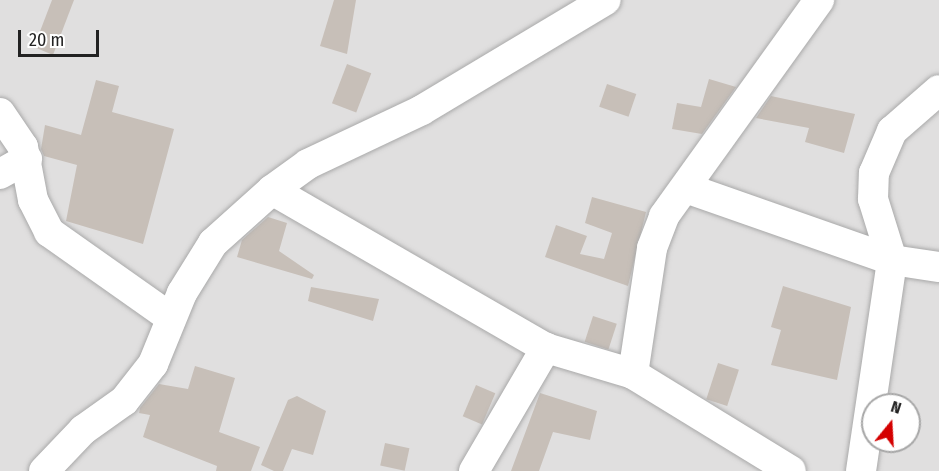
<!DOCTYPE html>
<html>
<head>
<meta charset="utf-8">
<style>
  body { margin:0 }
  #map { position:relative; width:939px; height:471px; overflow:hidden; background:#f2efe9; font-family:"Fira Sans Condensed",sans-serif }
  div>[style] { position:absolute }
  .residential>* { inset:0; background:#e0dfdf }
  .building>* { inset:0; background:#c7bfb8; transform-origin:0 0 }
  .roads { filter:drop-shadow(0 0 2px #a9a9a9) drop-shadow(0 0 2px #a9a9a9) }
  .minor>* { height:30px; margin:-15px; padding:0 15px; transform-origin:15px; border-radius:15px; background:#fff }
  span { translate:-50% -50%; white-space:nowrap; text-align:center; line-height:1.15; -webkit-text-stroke:4.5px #fff; paint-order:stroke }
  .north { position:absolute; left:861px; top:393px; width:60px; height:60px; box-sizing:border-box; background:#fff; border:2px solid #a7a7a7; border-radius:50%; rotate:18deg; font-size:16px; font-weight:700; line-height:24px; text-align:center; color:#222 }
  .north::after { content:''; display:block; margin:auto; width:21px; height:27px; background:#d40000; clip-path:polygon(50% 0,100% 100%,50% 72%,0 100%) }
  .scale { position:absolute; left:18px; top:30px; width:81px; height:27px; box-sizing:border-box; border:3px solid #222; border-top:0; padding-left:8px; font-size:18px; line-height:21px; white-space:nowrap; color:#222; -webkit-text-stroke:4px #fff; paint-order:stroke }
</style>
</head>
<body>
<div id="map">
  <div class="residential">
    <i style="clip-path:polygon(evenodd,0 0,939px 0,939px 471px,0 471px,0 0,873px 405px,909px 405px,909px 441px,873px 441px,873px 405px)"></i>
  </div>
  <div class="building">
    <i style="clip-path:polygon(52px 0,74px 0,53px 55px,34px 47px)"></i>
    <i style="clip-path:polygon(334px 0,356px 0,347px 54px,320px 46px)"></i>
    <i style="left:347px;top:64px;width:26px;height:42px;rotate:21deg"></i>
    <i style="clip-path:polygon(709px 79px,736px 87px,702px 134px,672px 129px,677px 103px,701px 107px)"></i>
    <i style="clip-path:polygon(96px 80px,119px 86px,112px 112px,174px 129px,143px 244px,66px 221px,77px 165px,44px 156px,41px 149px,45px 125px,81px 135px)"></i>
    <i style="left:607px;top:84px;width:31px;height:24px;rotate:19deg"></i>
    <i style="clip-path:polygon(771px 96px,855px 114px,844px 153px,805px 142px,809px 128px,756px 118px)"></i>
    <i style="clip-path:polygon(592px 197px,646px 212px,628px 286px,545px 257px,556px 225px,587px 236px,580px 254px,604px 259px,612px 233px,585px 223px)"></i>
    <i style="clip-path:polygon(268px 217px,287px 223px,279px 251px,314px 275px,312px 279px,237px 257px,242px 240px)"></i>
    <i style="clip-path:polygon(783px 286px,851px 307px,837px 380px,771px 365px,781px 330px,771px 327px)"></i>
    <i style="clip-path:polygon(311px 287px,379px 299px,373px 321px,308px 301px)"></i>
    <i style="left:593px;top:316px;width:25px;height:27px;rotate:18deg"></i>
    <i style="left:718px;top:363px;width:22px;height:38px;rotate:18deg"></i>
    <i style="clip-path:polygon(195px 366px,235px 378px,219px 432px,260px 447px,251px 471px,216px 471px,217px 466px,143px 437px,150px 415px,139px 413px,140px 408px,159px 384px,188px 389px)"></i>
    <i style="left:476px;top:385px;width:21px;height:34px;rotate:23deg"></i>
    <i style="clip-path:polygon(540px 393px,597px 411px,590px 440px,553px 432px,539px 471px,511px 471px)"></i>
    <i style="clip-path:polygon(297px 396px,326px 411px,313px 455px,292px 449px,283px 471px,274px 471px,261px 465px,288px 400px)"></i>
    <i style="left:385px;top:443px;width:25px;height:23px;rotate:12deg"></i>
  </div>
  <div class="roads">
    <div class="minor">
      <i style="left:0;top:113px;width:41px;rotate:55.9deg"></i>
      <i style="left:23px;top:147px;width:54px;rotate:79.3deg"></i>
      <i style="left:33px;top:200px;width:36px;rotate:63deg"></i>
      <i style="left:49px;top:232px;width:149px;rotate:35.2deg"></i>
      <i style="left:0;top:174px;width:31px;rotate:-29deg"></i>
      <i style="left:686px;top:188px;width:218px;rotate:19.3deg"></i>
      <i style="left:892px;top:260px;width:48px;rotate:8.5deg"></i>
      <i style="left:272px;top:190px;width:316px;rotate:30deg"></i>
      <i style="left:546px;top:348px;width:91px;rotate:16.6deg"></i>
      <i style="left:633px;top:374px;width:185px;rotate:31.5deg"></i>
      <i style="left:633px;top:374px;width:127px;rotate:-81.4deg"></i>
      <i style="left:652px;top:248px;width:34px;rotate:-69deg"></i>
      <i style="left:664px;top:216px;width:266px;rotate:-54.3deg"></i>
      <i style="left:44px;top:471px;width:57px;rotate:-46.4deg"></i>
      <i style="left:83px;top:430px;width:50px;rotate:-35.3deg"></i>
      <i style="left:124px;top:401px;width:47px;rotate:-51.9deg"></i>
      <i style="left:153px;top:364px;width:77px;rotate:-67.8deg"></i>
      <i style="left:182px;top:293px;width:59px;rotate:-58.2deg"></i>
      <i style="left:213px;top:243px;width:79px;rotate:-41.9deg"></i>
      <i style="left:272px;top:190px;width:44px;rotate:-35.8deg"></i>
      <i style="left:308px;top:164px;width:126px;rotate:-25.3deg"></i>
      <i style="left:422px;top:110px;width:214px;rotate:-30.9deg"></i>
      <i style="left:474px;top:471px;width:143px;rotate:-59.7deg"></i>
      <i style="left:861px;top:471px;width:213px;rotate:-81.6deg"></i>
      <i style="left:892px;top:260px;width:64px;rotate:-107.3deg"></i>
      <i style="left:873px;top:199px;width:26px;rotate:-88deg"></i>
      <i style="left:874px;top:173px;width:46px;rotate:-66.8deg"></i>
      <i style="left:892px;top:131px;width:62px;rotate:-41.1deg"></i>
    </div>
  </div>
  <div class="north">N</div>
  <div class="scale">20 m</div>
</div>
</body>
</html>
